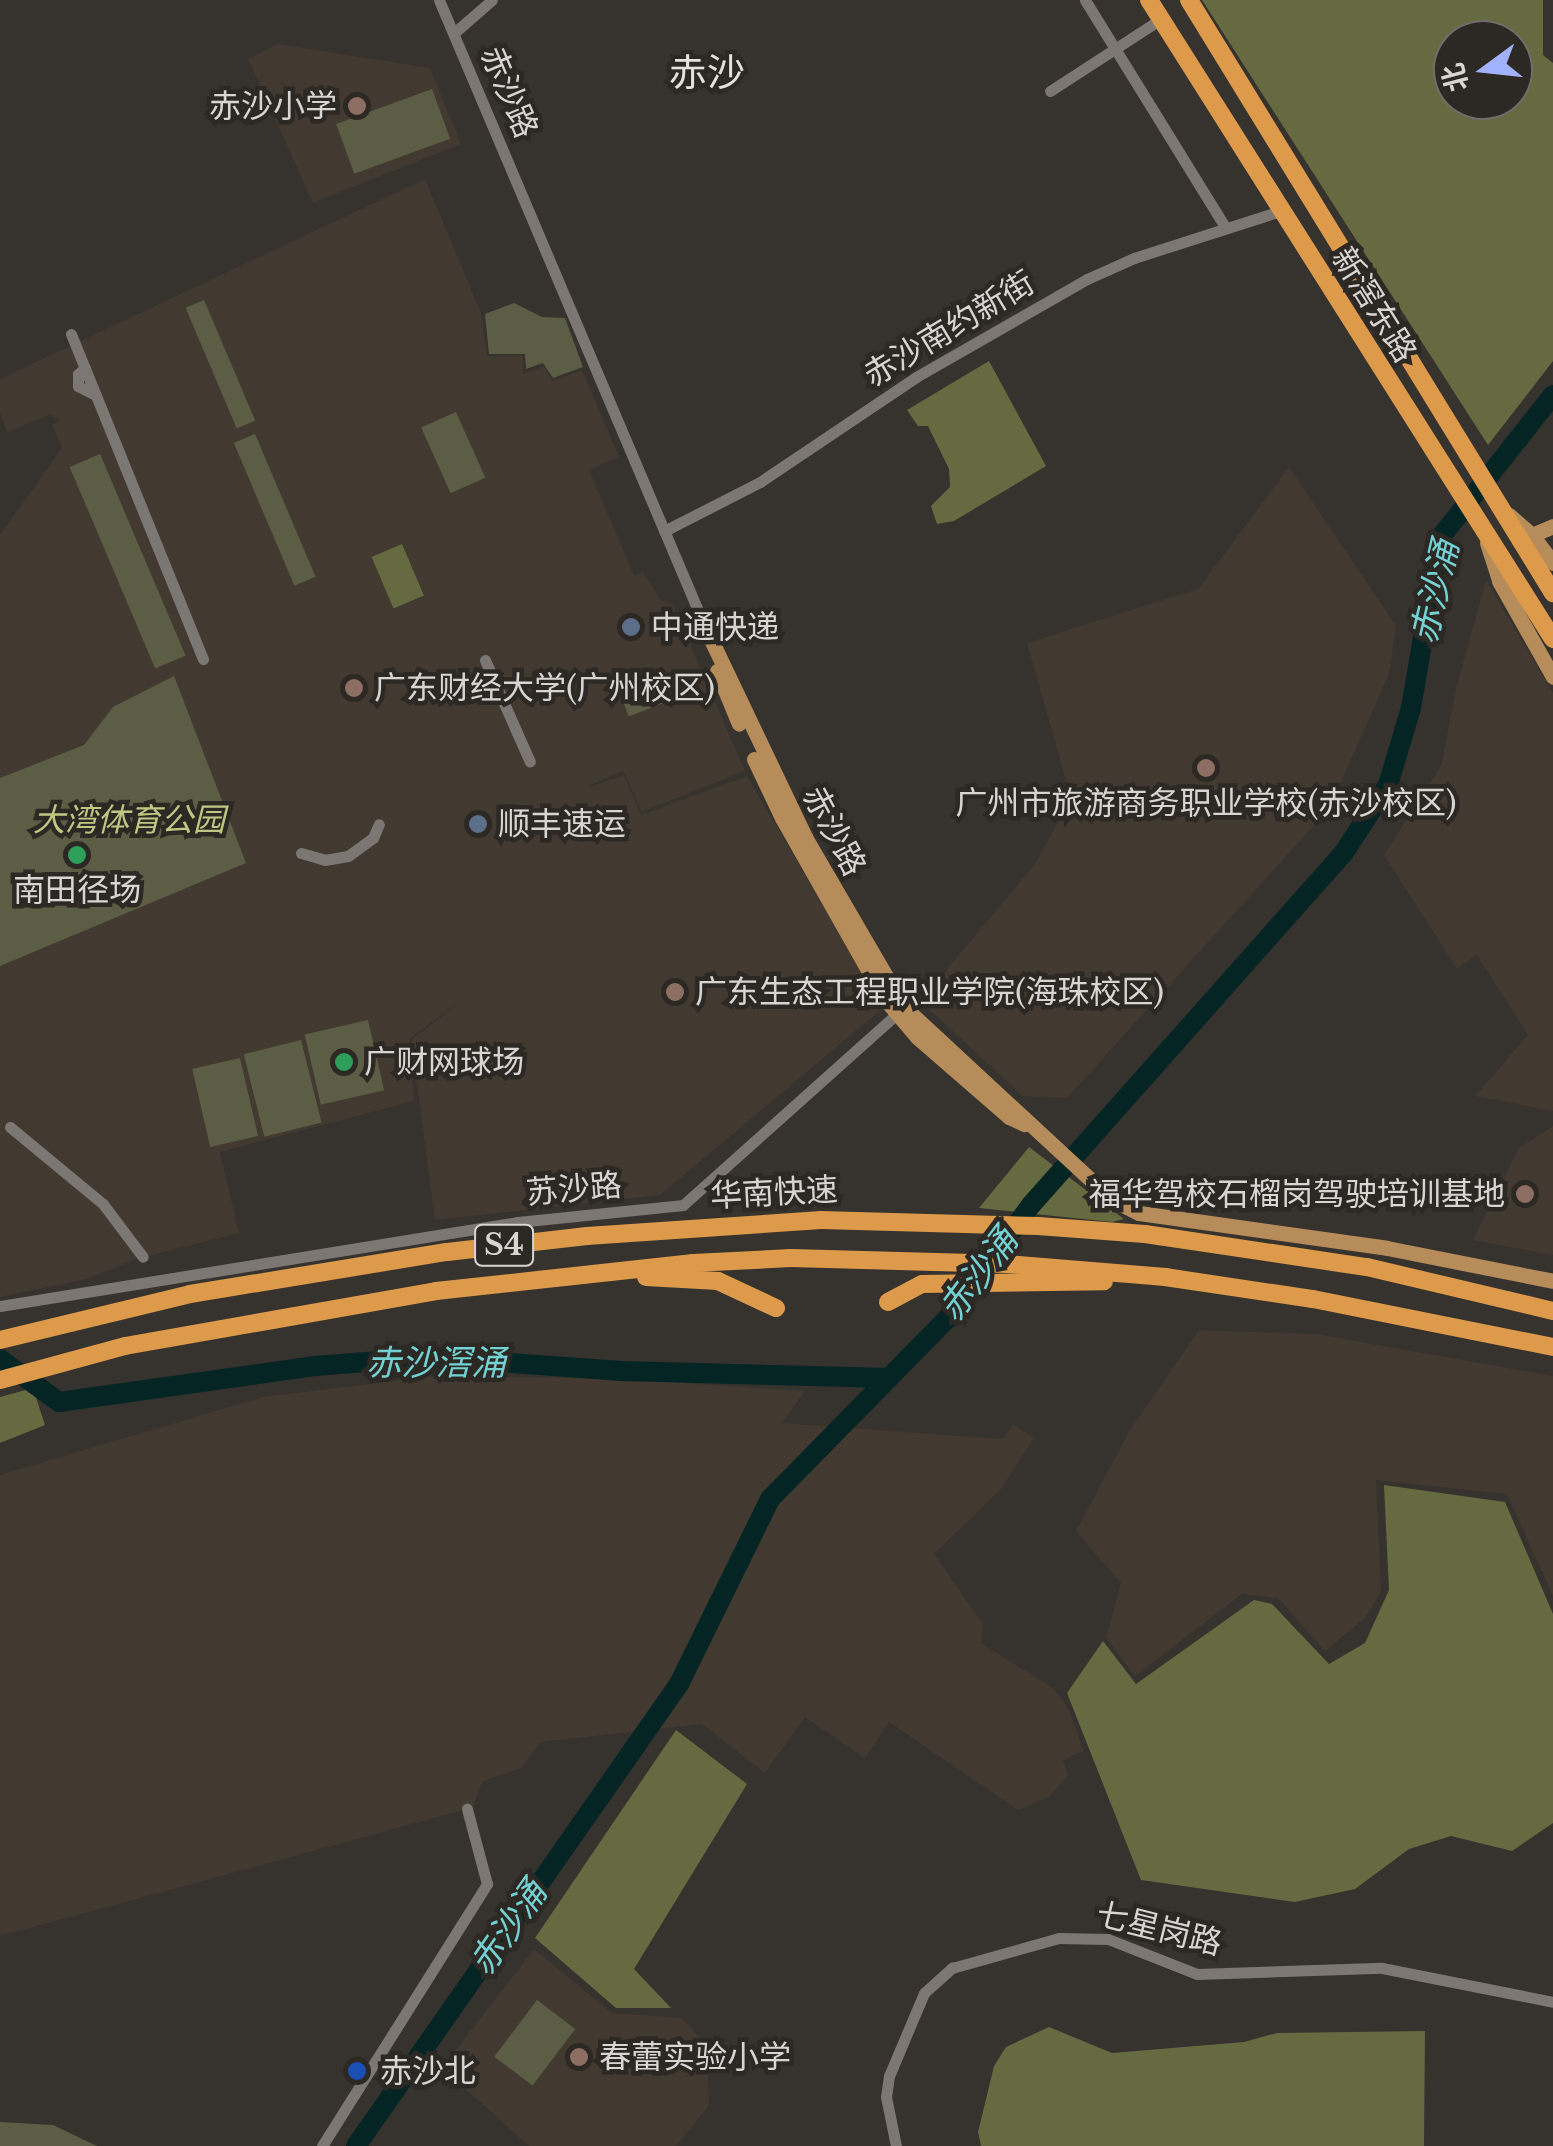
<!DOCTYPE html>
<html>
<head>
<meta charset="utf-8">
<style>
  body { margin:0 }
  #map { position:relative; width:1553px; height:2146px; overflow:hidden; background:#36322e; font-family:"Libre Baskerville","Noto Sans SC",serif }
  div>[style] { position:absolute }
  .built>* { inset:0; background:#423930 }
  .green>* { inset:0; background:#5b5e44; transform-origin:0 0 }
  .forest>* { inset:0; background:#666a41; transform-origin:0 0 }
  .river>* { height:20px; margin:-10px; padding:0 10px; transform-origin:10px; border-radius:10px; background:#052525 }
  .minor>* { height:11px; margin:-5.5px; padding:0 5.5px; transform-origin:5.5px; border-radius:5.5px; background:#7c7773 }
  .major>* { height:15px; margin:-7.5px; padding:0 7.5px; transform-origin:7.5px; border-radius:7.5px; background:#b68c5a }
  .highway>* { height:18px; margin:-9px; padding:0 9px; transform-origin:9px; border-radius:9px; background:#dd9a4a }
  .dots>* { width:28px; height:28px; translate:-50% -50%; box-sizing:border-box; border:5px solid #2c2824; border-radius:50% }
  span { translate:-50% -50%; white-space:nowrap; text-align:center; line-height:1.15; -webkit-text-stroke:9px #2c2824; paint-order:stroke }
  .shield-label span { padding:2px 8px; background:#2c2824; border:2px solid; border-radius:8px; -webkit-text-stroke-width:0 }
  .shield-label { font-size:30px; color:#d7d4d2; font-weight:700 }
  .street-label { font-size:32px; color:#d7d4d2 }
  .poi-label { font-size:32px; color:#d7d4d2 }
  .right { translate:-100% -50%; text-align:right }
  .left { translate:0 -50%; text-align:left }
  .park-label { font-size:32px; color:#bfc682; font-style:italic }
  .water-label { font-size:35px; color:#73d1d3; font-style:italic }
  .quarter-label { font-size:38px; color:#e6e1db }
  .north { position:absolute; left:1433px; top:20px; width:100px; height:100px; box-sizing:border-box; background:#2c2824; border:2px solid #706d6a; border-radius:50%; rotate:255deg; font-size:28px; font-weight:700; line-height:40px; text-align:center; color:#d7d4d2 }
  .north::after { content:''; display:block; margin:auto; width:35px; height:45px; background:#a2b2fd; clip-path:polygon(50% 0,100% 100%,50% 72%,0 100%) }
</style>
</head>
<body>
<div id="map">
  <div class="built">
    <i style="clip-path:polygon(278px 44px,430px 68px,461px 144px,313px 203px,248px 59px)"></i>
    <i style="clip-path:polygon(425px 179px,481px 313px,487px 356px,523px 356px,523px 374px,544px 366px,552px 381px,582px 370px,619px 457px,589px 470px,634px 575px,643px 572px,660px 599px,673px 605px,745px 771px,642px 812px,623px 771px,593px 784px,589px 787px,624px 775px,641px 815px,747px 776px,883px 1008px,660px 1195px,435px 1220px,411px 1040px,464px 999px,409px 1039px,414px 1101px,220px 1152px,239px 1233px,136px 1259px,87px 1279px,0 1297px,0 535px,62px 448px,52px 425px,61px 420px,49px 415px,7px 432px,0 413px,0 379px)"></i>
    <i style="clip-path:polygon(1289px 467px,1396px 626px,1389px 674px,1329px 809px,1067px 1098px,1023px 1096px,920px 1001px,1035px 864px,1071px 798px,1027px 643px,1198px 589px)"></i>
    <i style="clip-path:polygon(1486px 580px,1553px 693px,1553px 1111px,1475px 1096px,1528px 1035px,1477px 955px,1457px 969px,1384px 855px,1442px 764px,1455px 692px)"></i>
    <i style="clip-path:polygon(1553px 1126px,1553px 1255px,1473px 1240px,1519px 1148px)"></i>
    <i style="clip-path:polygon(1199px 1330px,1316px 1334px,1553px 1376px,1553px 1596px,1507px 1494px,1376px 1480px,1381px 1592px,1365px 1618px,1325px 1651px,1278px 1598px,1242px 1594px,1135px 1676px,1106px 1638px,1121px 1583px,1076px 1531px,1130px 1430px)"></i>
    <i style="clip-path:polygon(434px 1376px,603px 1378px,805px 1391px,782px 1423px,1002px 1439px,1014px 1425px,1034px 1438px,1001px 1489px,934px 1554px,983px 1624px,981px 1643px,1053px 1688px,1067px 1706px,1084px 1751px,1063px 1760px,1068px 1776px,1049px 1797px,1018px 1810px,889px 1722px,865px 1758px,805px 1717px,765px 1773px,702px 1724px,541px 1742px,521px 1768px,482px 1782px,473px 1807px,467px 1809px,0 1936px,0 1475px,263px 1397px)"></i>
    <i style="clip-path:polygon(534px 1949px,612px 2013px,682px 2018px,707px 2046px,709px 2106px,676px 2146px,529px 2146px,442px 2068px)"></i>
  </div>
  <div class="green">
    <i style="left:432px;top:89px;width:53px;height:102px;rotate:70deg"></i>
    <i style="left:204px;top:300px;width:131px;height:20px;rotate:67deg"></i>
    <i style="clip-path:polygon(514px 303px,542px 317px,565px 318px,583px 367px,553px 378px,543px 363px,526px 369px,525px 354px,489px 354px,485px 314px)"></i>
    <i style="left:456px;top:412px;width:72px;height:38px;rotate:66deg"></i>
    <i style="left:255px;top:434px;width:155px;height:23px;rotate:67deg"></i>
    <i style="left:100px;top:454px;width:219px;height:33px;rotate:67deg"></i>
    <i style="clip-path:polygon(174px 676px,246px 863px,0 966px,0 778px,84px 745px,113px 707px)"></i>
    <i style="left:659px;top:678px;width:25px;height:42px;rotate:69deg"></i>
    <i style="left:368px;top:1020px;width:72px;height:65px;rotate:77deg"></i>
    <i style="left:301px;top:1040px;width:85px;height:59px;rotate:76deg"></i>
    <i style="left:240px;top:1058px;width:80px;height:49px;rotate:77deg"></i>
    <i style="left:537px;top:2000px;width:48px;height:71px;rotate:37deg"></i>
    <i style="clip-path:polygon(0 2122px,53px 2125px,97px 2146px,0 2146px)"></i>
  </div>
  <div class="forest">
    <i style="clip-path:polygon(evenodd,1202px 0,1543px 0,1543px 55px,1553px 63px,1553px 361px,1488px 445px,1202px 0,1453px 40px,1513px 40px,1513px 100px,1453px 100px,1453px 40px)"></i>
    <i style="clip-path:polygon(989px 361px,1046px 466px,954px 521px,937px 524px,931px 506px,950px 487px,949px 469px,928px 426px,918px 426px,907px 410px)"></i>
    <i style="left:402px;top:544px;width:56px;height:33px;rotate:67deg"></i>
    <i style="clip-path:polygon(1029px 1147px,1124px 1219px,1112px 1222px,979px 1208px)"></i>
    <i style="clip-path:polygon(33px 1388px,45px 1425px,0 1443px,0 1397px)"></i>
    <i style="clip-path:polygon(1384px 1485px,1505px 1502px,1553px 1614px,1553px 1823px,1512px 1851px,1451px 1836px,1409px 1849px,1355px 1889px,1295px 1902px,1141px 1880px,1067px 1693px,1103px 1641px,1136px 1684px,1254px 1600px,1272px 1604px,1329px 1664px,1365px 1643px,1389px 1590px)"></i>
    <i style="clip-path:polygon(676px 1730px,747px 1784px,634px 1969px,671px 2008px,616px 2008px,535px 1938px)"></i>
    <i style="clip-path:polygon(1049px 2027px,1112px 2053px,1244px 2042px,1277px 2033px,1425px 2031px,1424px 2146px,981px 2146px,978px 2132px,994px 2066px,1006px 2047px)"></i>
  </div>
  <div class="river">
    <i style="left:0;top:1359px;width:73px;rotate:36.1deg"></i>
    <i style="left:59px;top:1402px;width:259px;rotate:-8deg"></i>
    <i style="left:315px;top:1366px;width:115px;rotate:-4.5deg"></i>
    <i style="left:430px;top:1357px;width:192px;rotate:4.2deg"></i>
    <i style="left:621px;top:1371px;width:268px;rotate:1.5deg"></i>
    <i style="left:356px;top:2146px;width:564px;rotate:-55.04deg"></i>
    <i style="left:679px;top:1684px;width:206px;rotate:-63.8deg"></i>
    <i style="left:770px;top:1499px;width:254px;rotate:-45.5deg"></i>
    <i style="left:948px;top:1318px;width:140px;rotate:-53.7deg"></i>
    <i style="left:1031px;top:1205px;width:470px;rotate:-48.4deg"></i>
    <i style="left:1343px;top:854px;width:82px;rotate:-56.9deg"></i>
    <i style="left:1388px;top:785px;width:80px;rotate:-73.4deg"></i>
    <i style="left:1411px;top:708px;width:172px;rotate:-80.3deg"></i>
    <i style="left:1440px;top:538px;width:182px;rotate:-51.7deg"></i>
  </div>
  <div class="minor">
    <i style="left:439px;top:0;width:681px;rotate:67.01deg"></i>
    <i style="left:1085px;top:0;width:268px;rotate:58.3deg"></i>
    <i style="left:454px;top:33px;width:50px;rotate:-41deg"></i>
    <i style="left:1050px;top:91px;width:132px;rotate:-33deg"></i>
    <i style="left:71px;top:334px;width:351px;rotate:67.9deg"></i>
    <i style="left:85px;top:368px;width:9px;rotate:139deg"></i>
    <i style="left:78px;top:374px;width:12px;rotate:90deg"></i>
    <i style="left:78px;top:386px;width:20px;rotate:27deg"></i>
    <i style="left:664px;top:531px;width:108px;rotate:-27deg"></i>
    <i style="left:760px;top:482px;width:188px;rotate:-33.9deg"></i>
    <i style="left:916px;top:377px;width:197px;rotate:-29.8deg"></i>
    <i style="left:1087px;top:279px;width:51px;rotate:-24.1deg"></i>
    <i style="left:1134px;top:258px;width:153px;rotate:-17.8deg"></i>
    <i style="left:485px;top:660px;width:111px;rotate:66.2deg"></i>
    <i style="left:301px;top:853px;width:25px;rotate:16deg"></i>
    <i style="left:325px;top:860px;width:23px;rotate:-10deg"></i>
    <i style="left:348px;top:856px;width:31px;rotate:-36deg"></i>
    <i style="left:373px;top:838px;width:15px;rotate:-67deg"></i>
    <i style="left:10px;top:1127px;width:121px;rotate:39.6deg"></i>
    <i style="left:103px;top:1204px;width:66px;rotate:53deg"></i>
    <i style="left:0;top:1306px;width:525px;rotate:-9.21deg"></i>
    <i style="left:518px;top:1222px;width:166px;rotate:-5.9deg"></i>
    <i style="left:683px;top:1205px;width:294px;rotate:-41.8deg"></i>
    <i style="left:322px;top:2146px;width:310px;rotate:-57.8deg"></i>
    <i style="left:487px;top:1884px;width:78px;rotate:-104.9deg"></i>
    <i style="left:896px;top:2146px;width:50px;rotate:-101.5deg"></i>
    <i style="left:886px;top:2097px;width:21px;rotate:-82deg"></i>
    <i style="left:889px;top:2076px;width:90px;rotate:-67.1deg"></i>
    <i style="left:924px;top:1993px;width:38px;rotate:-42deg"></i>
    <i style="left:952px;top:1968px;width:111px;rotate:-15.7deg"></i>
    <i style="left:1059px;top:1938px;width:49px;rotate:1.2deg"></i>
    <i style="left:1108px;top:1939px;width:96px;rotate:21.5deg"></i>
    <i style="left:1197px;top:1974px;width:185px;rotate:-1.9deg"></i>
    <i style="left:1382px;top:1968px;width:174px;rotate:11.2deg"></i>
  </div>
  <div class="major">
    <i style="left:1509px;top:515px;width:30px;rotate:41deg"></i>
    <i style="left:1532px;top:535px;width:35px;rotate:53deg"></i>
    <i style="left:1532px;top:535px;width:23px;rotate:-23deg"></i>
    <i style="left:1487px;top:543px;width:40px;rotate:72deg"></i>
    <i style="left:1499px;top:581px;width:110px;rotate:60.6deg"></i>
    <i style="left:705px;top:627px;width:233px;rotate:64.5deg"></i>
    <i style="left:805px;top:837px;width:197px;rotate:59.8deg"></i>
    <i style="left:904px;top:1007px;width:282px;rotate:42.8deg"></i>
    <i style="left:1111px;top:1199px;width:31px;rotate:27deg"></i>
    <i style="left:1139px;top:1213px;width:250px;rotate:8deg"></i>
    <i style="left:1387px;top:1248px;width:169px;rotate:11.2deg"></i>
    <i style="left:717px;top:671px;width:57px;rotate:67.5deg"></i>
    <i style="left:754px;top:759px;width:65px;rotate:64.6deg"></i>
    <i style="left:782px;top:818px;width:207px;rotate:60.5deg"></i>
    <i style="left:884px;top:998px;width:51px;rotate:49.8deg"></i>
    <i style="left:917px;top:1037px;width:122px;rotate:41deg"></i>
    <i style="left:1009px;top:1117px;width:17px;rotate:25deg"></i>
  </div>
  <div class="highway">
    <i style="left:1149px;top:0;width:756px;rotate:57.7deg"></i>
    <i style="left:1189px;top:0;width:696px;rotate:58.46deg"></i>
    <i style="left:646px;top:1277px;width:72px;rotate:3.2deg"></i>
    <i style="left:718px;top:1281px;width:64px;rotate:25deg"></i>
    <i style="left:888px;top:1302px;width:38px;rotate:-28deg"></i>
    <i style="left:922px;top:1284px;width:182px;rotate:-0.9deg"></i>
    <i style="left:0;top:1340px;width:195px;rotate:-13.6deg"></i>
    <i style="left:190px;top:1294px;width:260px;rotate:-9.3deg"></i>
    <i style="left:447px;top:1252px;width:141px;rotate:-6.5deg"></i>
    <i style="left:587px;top:1236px;width:235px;rotate:-3.9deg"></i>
    <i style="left:821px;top:1220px;width:217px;rotate:1.6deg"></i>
    <i style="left:1038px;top:1226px;width:107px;rotate:4.3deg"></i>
    <i style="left:1145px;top:1234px;width:224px;rotate:8.5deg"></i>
    <i style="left:1367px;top:1267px;width:191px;rotate:13.3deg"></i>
    <i style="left:0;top:1380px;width:130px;rotate:-15.2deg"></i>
    <i style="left:125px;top:1346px;width:316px;rotate:-10deg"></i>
    <i style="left:436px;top:1291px;width:259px;rotate:-6.2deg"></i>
    <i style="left:693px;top:1263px;width:98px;rotate:-2.9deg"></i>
    <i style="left:791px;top:1258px;width:217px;rotate:1.6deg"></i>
    <i style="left:1008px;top:1264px;width:158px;rotate:4.7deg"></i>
    <i style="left:1165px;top:1277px;width:150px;rotate:8.5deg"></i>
    <i style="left:1313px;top:1299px;width:245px;rotate:11.3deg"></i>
  </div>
  <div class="dots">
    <i style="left:357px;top:106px;background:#8d6e63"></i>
    <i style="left:631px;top:627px;background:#5c6f8a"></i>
    <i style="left:354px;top:688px;background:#8d6e63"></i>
    <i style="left:1206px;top:768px;background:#8d6e63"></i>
    <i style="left:478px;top:824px;background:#5c6f8a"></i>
    <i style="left:77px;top:855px;background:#2e9e5b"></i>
    <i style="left:675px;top:992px;background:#8d6e63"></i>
    <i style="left:344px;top:1062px;background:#2e9e5b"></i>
    <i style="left:1525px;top:1194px;background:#8d6e63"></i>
    <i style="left:579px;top:2057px;background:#8d6e63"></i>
    <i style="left:357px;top:2071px;background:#1a4fb4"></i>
  </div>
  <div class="shield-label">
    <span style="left:504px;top:1245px">S4</span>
  </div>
  <div class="street-label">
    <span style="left:509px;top:92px;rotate:67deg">赤沙路</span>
    <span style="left:1374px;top:305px;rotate:58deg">新滘东路</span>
    <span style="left:949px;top:329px;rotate:-31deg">赤沙南约新街</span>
    <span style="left:834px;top:831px;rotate:62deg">赤沙路</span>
    <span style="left:574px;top:1189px;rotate:-5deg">苏沙路</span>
    <span style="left:774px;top:1193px;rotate:-3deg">华南快速</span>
    <span style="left:1159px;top:1929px;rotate:14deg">七星岗路</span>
  </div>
  <div class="poi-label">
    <span class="right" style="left:337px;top:106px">赤沙小学</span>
    <span class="left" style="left:651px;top:627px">中通快递</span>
    <span class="left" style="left:374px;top:688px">广东财经大学(广州校区)</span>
    <span style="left:1206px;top:803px">广州市旅游商务职业学校(赤沙校区)</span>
    <span class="left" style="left:498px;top:824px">顺丰速运</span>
    <span style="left:77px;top:890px">南田径场</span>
    <span class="left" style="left:695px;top:992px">广东生态工程职业学院(海珠校区)</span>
    <span class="left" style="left:364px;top:1062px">广财网球场</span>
    <span class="right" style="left:1505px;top:1194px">福华驾校石榴岗驾驶培训基地</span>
    <span class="left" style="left:599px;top:2057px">春蕾实验小学</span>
    <span class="left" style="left:380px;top:2071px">赤沙北</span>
  </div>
  <div class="park-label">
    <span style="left:129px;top:820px">大湾体育公园</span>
  </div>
  <div class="water-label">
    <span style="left:1435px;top:592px;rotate:-77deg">赤沙涌</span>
    <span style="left:978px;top:1275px;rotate:-53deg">赤沙涌</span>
    <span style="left:436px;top:1363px">赤沙滘涌</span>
    <span style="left:508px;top:1928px;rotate:-55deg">赤沙涌</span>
  </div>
  <div class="quarter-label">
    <span style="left:707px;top:73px">赤沙</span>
  </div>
  <div class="north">北</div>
</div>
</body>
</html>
